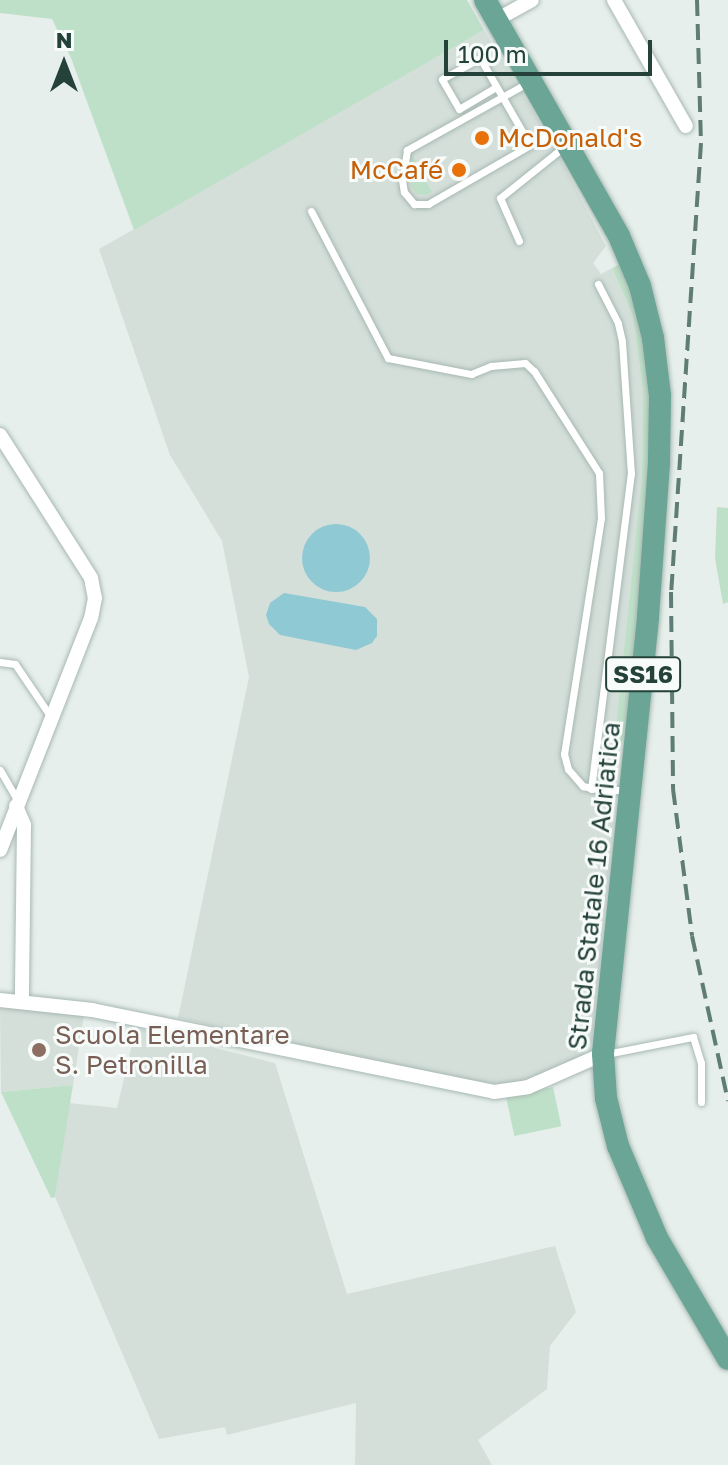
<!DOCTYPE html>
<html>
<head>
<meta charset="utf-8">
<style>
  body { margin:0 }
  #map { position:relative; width:728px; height:1465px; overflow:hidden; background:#e6efeb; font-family:"Golos Text",sans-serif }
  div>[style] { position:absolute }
  .built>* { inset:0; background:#d4dfda }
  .green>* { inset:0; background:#bfe0c8; transform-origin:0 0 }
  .water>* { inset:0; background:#8ec9d4 }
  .round { border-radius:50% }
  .roads { filter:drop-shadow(0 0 2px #a8b8b2) drop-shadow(0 0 2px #a8b8b2) }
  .service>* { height:7px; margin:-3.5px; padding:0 3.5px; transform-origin:3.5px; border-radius:3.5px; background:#fff }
  .minor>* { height:14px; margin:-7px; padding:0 7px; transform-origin:7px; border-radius:7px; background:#fff }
  .primary>* { height:22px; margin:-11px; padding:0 11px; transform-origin:11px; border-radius:11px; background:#6aa596 }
  .rail>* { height:4px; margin-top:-2px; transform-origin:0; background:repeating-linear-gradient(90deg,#5f7d75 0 16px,transparent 0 24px) }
  .dots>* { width:22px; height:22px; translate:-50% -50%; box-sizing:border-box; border:4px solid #f7fbf9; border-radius:50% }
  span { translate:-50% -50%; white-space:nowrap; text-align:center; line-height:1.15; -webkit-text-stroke:6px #f7fbf9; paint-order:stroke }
  .shield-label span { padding:2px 6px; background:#f7fbf9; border:2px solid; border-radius:6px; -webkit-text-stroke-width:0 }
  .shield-label { font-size:24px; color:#24423a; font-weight:700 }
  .food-label { font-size:26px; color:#c56008 }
  .left { translate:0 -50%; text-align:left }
  .right { translate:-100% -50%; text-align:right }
  .street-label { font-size:26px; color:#24423a }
  .education-label { font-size:26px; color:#785e54 }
  .north { position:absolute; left:24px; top:24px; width:80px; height:80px; -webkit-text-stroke:6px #f7fbf9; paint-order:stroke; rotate:0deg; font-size:22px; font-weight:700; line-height:32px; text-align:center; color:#24423a }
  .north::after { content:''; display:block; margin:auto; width:28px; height:36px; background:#24423a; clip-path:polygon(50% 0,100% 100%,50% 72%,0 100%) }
  .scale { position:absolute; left:444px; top:40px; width:208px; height:36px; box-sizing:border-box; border:4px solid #24423a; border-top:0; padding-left:10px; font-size:24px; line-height:28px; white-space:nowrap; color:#24423a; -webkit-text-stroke:6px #f7fbf9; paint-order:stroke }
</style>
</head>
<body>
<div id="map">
  <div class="built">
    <i style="clip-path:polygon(484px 30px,550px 140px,606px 246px,593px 263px,601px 274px,612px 268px,633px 316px,643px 392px,642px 523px,592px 1041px,578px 1062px,512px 1087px,493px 1088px,178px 1018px,249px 677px,222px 541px,170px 455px,99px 249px)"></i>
    <i style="clip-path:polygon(0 1006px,84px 1016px,73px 1085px,1px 1092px)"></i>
    <i style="clip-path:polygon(136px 1028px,275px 1063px,347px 1294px,555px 1246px,576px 1312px,550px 1346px,547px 1389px,478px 1440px,492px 1465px,355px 1465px,356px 1403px,227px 1435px,225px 1427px,159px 1439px,55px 1197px,69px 1103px,117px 1108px)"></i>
  </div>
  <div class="green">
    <i style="clip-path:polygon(0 0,467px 0,484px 30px,134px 230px,71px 58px,52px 19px,0 13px)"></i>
    <i style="clip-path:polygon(411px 153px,432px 192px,426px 195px,417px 194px,411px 186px)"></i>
    <i style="clip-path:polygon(623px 263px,649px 343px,650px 500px,627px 724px,620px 750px,614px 749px,642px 477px,643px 392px,633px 316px,612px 268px)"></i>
    <i style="clip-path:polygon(717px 507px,728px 508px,728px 602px,723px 604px,715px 558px)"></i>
    <i style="clip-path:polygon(73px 1085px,55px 1197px,51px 1198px,1px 1092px)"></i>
    <i style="left:553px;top:1087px;width:40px;height:48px;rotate:78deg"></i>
  </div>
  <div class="water">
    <i class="round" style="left:302px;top:524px;width:68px;height:68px"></i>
    <i style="clip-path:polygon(284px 593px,365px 607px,377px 619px,377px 636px,372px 643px,356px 650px,280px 635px,269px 624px,266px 615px,270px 603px)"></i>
  </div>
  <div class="roads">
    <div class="service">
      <i style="left:529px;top:82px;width:140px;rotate:150.9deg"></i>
      <i style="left:407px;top:150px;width:30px;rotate:99deg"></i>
      <i style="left:402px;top:180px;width:12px;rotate:81deg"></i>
      <i style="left:404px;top:192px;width:16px;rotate:50deg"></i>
      <i style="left:414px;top:204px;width:14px"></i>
      <i style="left:428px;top:204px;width:148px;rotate:-30deg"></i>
      <i style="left:496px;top:87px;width:43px;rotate:149.3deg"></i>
      <i style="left:459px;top:109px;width:34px;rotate:-120deg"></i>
      <i style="left:442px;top:79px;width:43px;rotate:-28.9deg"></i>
      <i style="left:480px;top:58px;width:100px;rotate:60.1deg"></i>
      <i style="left:311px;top:211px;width:166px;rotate:62.4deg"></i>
      <i style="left:388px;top:358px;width:85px;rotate:10.9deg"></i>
      <i style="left:471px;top:374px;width:22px;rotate:-22deg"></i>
      <i style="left:491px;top:366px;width:34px;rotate:-5deg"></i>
      <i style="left:525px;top:363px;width:12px;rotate:42deg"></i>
      <i style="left:534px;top:371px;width:121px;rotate:57.5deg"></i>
      <i style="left:599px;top:473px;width:45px;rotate:87.5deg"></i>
      <i style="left:601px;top:518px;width:239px;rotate:98.9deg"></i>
      <i style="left:564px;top:754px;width:16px;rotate:75deg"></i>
      <i style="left:568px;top:769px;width:23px;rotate:49deg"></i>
      <i style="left:583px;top:786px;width:17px;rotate:13deg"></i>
      <i style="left:600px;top:790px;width:28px"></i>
      <i style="left:519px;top:241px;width:47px;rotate:-113.8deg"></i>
      <i style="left:500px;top:198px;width:83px;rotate:-38.7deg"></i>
      <i style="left:0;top:662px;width:15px;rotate:8deg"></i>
      <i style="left:15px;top:664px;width:64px;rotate:55.8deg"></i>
      <i style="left:0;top:770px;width:34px;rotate:60deg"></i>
      <i style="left:591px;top:789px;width:318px;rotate:-82.8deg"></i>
      <i style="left:631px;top:474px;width:133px;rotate:-93.9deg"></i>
      <i style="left:622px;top:341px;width:18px;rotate:-103deg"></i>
      <i style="left:618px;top:323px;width:44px;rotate:-117.1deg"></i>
      <i style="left:606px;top:1054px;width:89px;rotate:-11.1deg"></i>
      <i style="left:693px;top:1037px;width:27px;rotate:73deg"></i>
      <i style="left:701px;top:1063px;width:39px;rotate:90deg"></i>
    </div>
    <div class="minor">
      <i style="left:614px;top:0;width:145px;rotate:60.3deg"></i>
      <i style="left:496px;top:20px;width:41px;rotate:-29.1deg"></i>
      <i style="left:0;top:435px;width:169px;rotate:57.5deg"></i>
      <i style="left:91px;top:578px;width:20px;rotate:79deg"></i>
      <i style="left:95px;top:598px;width:20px;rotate:101deg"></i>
      <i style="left:91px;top:618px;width:249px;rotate:111.4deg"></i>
      <i style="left:16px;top:806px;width:21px;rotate:67deg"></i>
      <i style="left:24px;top:825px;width:175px;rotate:90.7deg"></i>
      <i style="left:0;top:1000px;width:93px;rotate:6.2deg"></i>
      <i style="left:92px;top:1010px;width:410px;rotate:11.5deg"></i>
      <i style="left:494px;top:1092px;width:34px;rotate:-8deg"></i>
      <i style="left:528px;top:1087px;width:82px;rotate:-23.7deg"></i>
    </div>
    <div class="primary">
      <i style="left:485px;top:0;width:271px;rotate:60.4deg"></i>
      <i style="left:619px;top:236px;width:54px;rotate:67.2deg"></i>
      <i style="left:640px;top:286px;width:54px;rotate:76deg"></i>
      <i style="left:653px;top:338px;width:58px;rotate:83.1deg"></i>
      <i style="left:660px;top:396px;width:67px;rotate:90.9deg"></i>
      <i style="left:659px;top:463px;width:155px;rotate:94.1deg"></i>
      <i style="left:648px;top:618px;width:438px;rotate:95.9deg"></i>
      <i style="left:603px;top:1054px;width:44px;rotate:86.1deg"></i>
      <i style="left:606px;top:1098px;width:49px;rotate:76deg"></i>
      <i style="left:618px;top:1146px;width:100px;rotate:67deg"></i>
      <i style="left:657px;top:1238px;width:140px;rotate:59.6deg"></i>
    </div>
  </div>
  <div class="rail">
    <i style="left:697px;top:0;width:143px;rotate:88.4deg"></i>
    <i style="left:701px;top:143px;width:450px;rotate:93.8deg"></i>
    <i style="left:671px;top:592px;width:197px;rotate:89.4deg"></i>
    <i style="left:673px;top:789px;width:148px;rotate:82.6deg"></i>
    <i style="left:692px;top:936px;width:169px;rotate:77.7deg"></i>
  </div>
  <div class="dots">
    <i style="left:482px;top:138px;background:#e8710a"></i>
    <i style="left:459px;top:170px;background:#e8710a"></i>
    <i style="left:39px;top:1050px;background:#8d6e63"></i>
  </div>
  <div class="shield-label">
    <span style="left:643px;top:674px">SS16</span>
  </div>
  <div class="food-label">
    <span class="left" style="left:498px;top:138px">McDonald's</span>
    <span class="right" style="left:443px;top:170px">McCafé</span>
  </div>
  <div class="street-label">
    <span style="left:594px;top:886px;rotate:-84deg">Strada Statale 16 Adriatica</span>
  </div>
  <div class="education-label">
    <span class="left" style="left:55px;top:1050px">Scuola Elementare<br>S. Petronilla</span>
  </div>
  <div class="north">N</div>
  <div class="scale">100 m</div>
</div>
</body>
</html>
